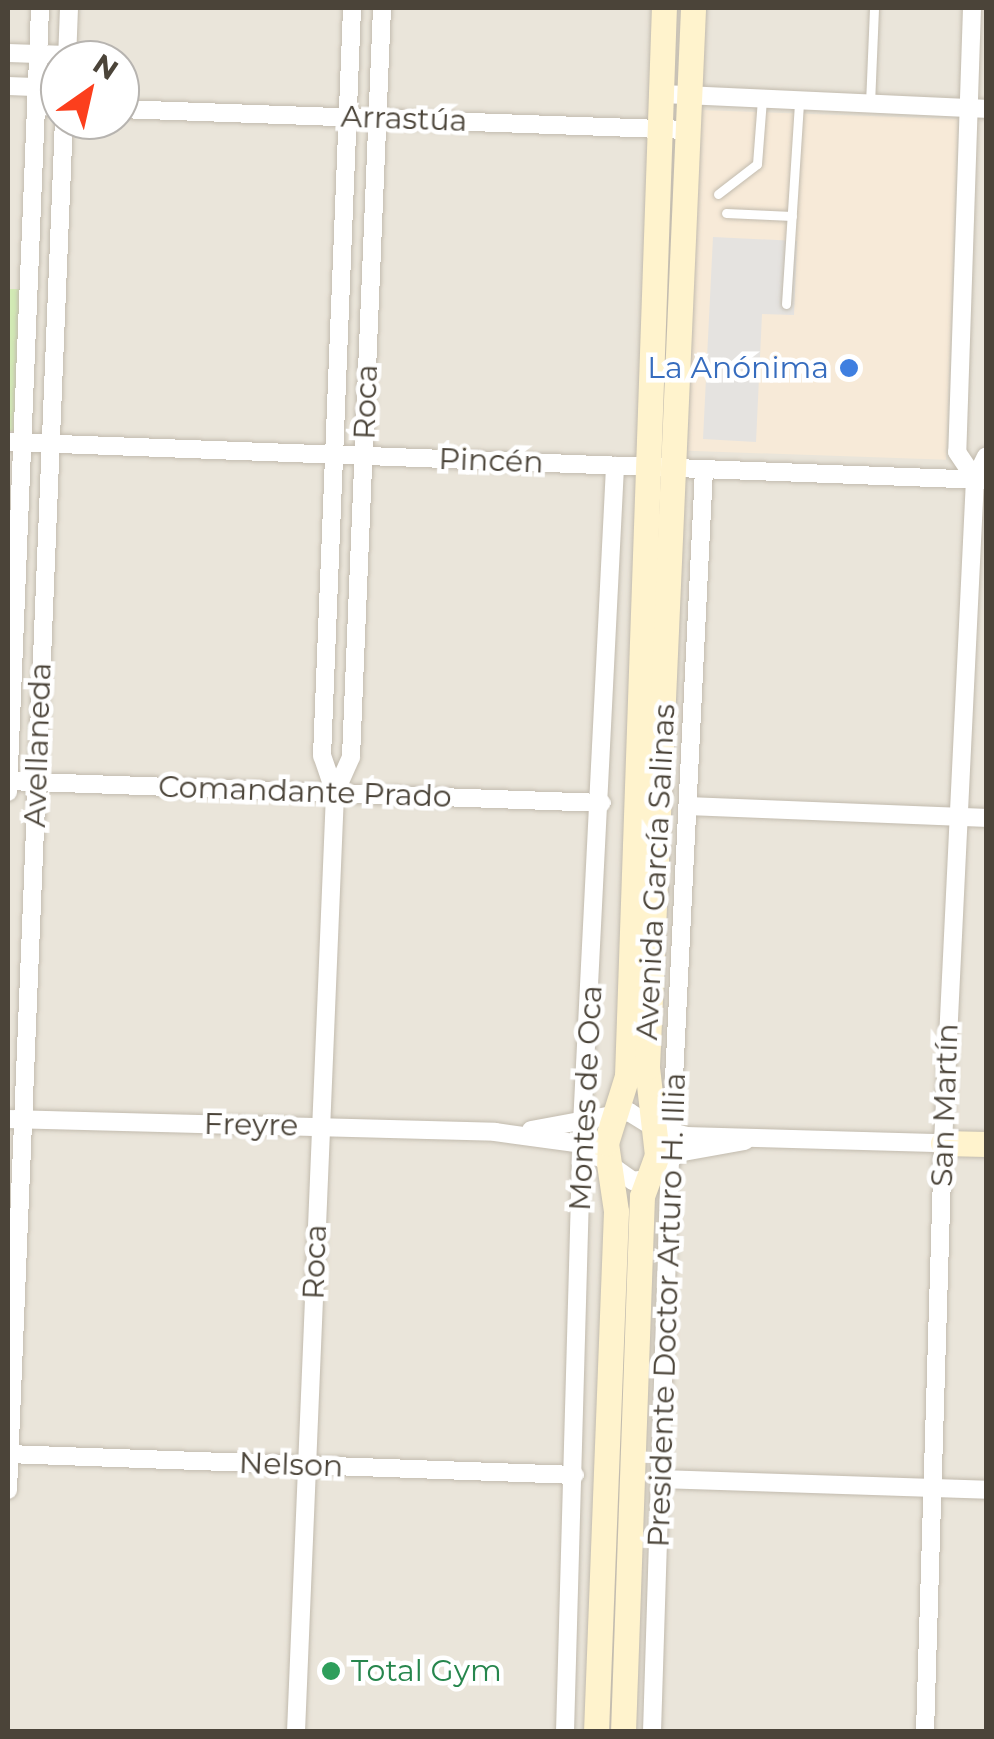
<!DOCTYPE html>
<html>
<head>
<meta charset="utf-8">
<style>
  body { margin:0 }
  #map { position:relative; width:994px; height:1739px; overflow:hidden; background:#f6f3ec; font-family:Montserrat,sans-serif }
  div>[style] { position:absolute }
  .residential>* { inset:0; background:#eae5da }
  .commercial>* { inset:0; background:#f7ead8; transform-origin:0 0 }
  .green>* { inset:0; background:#d2eab5 }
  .parking>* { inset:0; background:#e5e3e0 }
  .roads { filter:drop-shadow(0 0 2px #c2bbae) drop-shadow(0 0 2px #c2bbae) }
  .lane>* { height:9px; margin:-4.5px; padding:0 4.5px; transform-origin:4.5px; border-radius:4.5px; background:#fff }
  .street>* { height:18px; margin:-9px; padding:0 9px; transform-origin:9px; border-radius:9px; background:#fff }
  .secondary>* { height:25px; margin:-12.5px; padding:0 12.5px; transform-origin:12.5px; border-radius:12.5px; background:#fff3cd }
  .dots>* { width:28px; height:28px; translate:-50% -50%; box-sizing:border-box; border:5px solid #fff; border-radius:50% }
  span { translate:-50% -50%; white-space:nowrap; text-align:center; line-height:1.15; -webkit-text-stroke:9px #fff; paint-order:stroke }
  .street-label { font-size:30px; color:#4b4439 }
  .shop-label { font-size:30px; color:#366cbe }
  .right { translate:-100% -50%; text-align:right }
  .leisure-label { font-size:30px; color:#27864d }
  .left { translate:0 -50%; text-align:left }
  .frame { position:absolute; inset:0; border:10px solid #4b4439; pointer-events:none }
  .north { position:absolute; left:40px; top:40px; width:100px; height:100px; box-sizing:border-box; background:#fff; border:2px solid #b7b4b0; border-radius:50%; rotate:34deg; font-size:28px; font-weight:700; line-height:40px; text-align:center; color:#4b4439 }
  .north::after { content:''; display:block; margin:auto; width:35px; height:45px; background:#fc3f1d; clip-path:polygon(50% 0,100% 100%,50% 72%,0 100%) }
</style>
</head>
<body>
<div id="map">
  <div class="residential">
    <i style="clip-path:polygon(evenodd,8px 8px,986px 8px,986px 1731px,8px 1731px,8px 8px,60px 60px,120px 60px,120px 120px,60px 120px,60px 60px)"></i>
  </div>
  <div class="commercial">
    <i style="left:700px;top:110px;width:258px;height:341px;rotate:2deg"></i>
  </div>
  <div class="green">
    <i style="clip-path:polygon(8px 289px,22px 289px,17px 431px,8px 431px)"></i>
  </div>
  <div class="parking">
    <i style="clip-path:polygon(713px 237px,797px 241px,794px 315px,762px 314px,756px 442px,703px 439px)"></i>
  </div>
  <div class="roads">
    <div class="lane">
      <i style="left:870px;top:104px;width:96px;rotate:-87.6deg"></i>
      <i style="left:718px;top:194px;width:49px;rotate:-37.6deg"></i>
      <i style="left:757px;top:164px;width:65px;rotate:-85.6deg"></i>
      <i style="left:726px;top:213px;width:66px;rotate:2.6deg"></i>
      <i style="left:786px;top:304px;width:203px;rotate:-86.3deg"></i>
    </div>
    <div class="street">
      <i style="left:972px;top:8px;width:444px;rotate:91.9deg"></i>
      <i style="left:957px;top:452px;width:32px;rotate:56deg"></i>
      <i style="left:8px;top:53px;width:59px;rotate:1.9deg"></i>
      <i style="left:67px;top:60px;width:52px;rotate:-87.8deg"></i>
      <i style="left:8px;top:86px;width:52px;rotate:2.2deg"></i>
      <i style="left:661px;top:94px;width:325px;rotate:2.6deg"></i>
      <i style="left:36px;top:106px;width:24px;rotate:2deg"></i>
      <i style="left:120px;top:109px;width:568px;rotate:2.12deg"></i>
      <i style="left:8px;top:442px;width:979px;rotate:2.23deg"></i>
      <i style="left:8px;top:781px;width:594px;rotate:2.12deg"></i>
      <i style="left:8px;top:792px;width:785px;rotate:-87.66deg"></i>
      <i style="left:335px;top:793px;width:39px;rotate:-66deg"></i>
      <i style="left:351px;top:757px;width:750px;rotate:-87.63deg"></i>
      <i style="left:690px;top:806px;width:296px;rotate:2.3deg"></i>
      <i style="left:8px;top:1119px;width:487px;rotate:1.5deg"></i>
      <i style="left:495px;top:1132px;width:87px;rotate:7.9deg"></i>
      <i style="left:581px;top:1144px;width:64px;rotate:35.4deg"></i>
      <i style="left:633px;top:1181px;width:19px;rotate:-9deg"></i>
      <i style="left:652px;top:1178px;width:36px;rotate:-44deg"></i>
      <i style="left:678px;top:1153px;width:68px;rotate:-10.2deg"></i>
      <i style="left:531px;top:1130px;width:100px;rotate:-10.4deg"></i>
      <i style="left:629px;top:1112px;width:31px;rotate:32deg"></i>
      <i style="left:655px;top:1128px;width:32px;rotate:14deg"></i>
      <i style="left:686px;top:1136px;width:257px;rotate:1.6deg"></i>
      <i style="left:8px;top:1454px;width:567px;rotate:2.12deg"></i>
      <i style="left:661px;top:1479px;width:325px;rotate:1.9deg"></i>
      <i style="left:8px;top:1490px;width:1371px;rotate:-87.66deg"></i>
      <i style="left:296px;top:1732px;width:940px;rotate:-87.62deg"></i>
      <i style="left:335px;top:793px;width:39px;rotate:-109deg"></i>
      <i style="left:322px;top:756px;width:749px;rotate:-87.7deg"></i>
      <i style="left:565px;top:1732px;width:607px;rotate:-88.4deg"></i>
      <i style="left:582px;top:1125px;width:660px;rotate:-87.13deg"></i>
      <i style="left:652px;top:1732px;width:572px;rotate:-88.2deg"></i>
      <i style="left:670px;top:1160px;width:692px;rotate:-87.18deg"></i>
      <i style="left:925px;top:1732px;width:589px;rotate:-88.25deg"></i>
      <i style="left:943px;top:1143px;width:665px;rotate:-87.24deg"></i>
      <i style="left:975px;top:479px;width:25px;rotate:-64deg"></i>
    </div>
    <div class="secondary">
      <i style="left:943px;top:1143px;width:43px;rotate:1.3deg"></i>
      <i style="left:596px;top:1732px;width:521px;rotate:-87.8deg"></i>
      <i style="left:616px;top:1211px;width:69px;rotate:-98.4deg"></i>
      <i style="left:606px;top:1143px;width:70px;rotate:-72.6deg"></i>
      <i style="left:627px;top:1076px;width:1069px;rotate:-88.02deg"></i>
      <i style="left:623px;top:1732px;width:536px;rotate:-87.97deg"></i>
      <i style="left:642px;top:1196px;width:44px;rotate:-69.9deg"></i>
      <i style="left:657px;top:1155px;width:89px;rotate:-96.5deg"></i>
      <i style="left:647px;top:1067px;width:1060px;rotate:-87.51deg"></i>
    </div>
  </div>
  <div class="dots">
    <i style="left:849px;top:368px;background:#3f7fe0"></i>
    <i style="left:331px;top:1671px;background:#2e9e5b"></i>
  </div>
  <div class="street-label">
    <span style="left:404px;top:119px;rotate:2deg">Arrastúa</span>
    <span style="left:366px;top:402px;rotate:-88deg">Roca</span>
    <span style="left:491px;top:461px;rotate:2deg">Pincén</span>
    <span style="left:38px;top:745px;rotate:-88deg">Avellaneda</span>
    <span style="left:305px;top:792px;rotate:2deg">Comandante Prado</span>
    <span style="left:656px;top:872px;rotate:-87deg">Avenida García Salinas</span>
    <span style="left:586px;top:1098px;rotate:-87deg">Montes de Oca</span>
    <span style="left:945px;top:1105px;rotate:-88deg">San Martín</span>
    <span style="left:251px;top:1125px;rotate:1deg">Freyre</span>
    <span style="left:315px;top:1262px;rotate:-88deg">Roca</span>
    <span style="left:667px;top:1310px;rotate:-88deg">Presidente Doctor Arturo H. Illia</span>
    <span style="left:291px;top:1465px;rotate:2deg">Nelson</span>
  </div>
  <div class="shop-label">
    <span class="right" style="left:829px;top:368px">La Anónima</span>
  </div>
  <div class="leisure-label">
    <span class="left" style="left:351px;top:1671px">Total Gym</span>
  </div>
  <div class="frame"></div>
  <div class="north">N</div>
</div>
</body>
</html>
